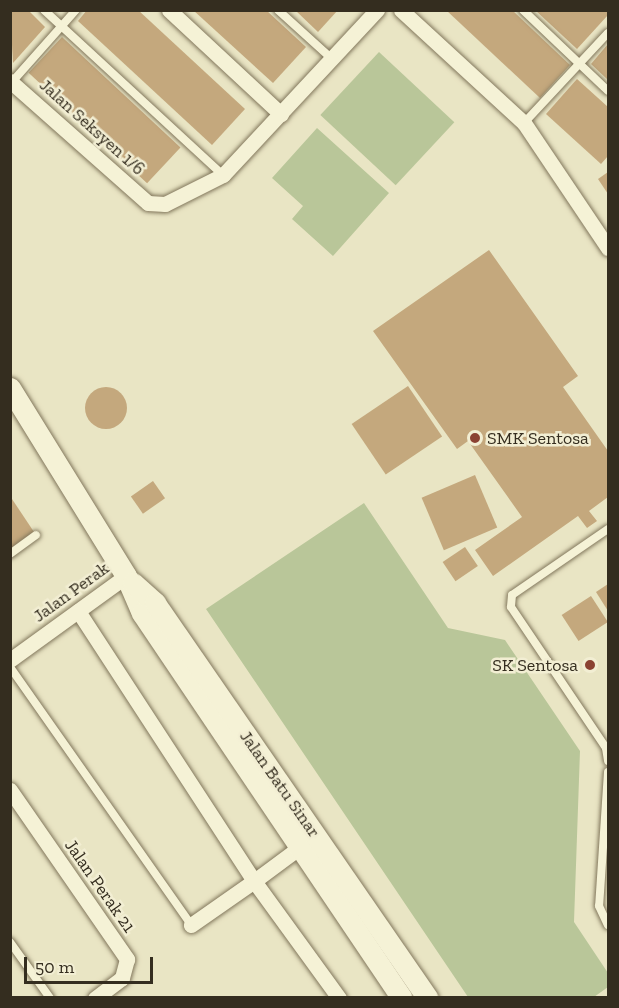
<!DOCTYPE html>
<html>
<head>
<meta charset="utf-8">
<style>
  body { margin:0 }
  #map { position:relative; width:619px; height:1008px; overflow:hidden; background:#e9e5c4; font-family:"Zilla Slab",serif }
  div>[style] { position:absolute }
  .green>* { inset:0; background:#b9c699; transform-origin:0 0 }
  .building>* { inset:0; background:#c4a87d; transform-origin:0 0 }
  .round { border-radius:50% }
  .roads { filter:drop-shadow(0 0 2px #82775c) drop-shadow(0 0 2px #82775c) }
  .lane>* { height:8px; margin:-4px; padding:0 4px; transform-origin:4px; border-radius:4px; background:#f5f2d6 }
  .street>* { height:15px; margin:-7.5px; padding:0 7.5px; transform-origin:7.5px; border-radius:7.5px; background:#f5f2d6 }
  .secondary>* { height:21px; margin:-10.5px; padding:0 10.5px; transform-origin:10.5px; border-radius:10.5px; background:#f5f2d6 }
  .dots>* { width:16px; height:16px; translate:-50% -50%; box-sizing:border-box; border:3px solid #f2eed3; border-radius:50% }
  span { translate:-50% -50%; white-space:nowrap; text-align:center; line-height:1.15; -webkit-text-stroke:5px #f2eed3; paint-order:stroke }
  .street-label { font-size:18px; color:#342d1f }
  .poi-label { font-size:18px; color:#342d1f }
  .left { translate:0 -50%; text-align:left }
  .right { translate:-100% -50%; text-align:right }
  .frame { position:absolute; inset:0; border:12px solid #342d1f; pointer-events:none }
  .scale { position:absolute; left:24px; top:957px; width:129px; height:27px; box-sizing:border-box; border:3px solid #342d1f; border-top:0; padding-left:8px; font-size:18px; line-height:21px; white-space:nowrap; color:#342d1f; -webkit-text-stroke:4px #f2eed3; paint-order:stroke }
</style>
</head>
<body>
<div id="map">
  <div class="green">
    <i style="left:379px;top:52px;width:103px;height:86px;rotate:43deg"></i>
    <i style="clip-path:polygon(317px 128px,389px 193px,333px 256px,292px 219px,303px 206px,272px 178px)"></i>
    <i style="clip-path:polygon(364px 503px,448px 628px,505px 640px,580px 751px,574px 922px,608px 973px,608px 987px,594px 997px,468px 997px,206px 609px)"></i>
  </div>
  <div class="building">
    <i style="clip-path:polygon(10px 10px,28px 10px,45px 27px,13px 63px)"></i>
    <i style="clip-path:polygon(87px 10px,138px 10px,245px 109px,212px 145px,78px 21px)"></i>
    <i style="clip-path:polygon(193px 10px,266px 10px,306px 47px,273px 83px)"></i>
    <i style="clip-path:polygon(295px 10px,338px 10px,318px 32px)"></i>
    <i style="clip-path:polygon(446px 10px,512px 10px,570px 65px,540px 98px)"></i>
    <i style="clip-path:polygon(535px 10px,608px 10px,608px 15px,577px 49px)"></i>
    <i style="left:62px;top:37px;width:162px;height:49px;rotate:43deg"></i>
    <i style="clip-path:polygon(608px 44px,608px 80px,591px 64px)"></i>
    <i style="clip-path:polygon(577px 79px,608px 107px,608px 156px,601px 164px,546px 114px)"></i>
    <i style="clip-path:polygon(608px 172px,608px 194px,598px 179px)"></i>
    <i style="clip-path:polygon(489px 250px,578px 376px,563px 387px,608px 451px,608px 497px,589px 511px,597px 521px,587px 528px,578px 516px,493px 576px,475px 550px,522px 517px,468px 441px,457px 449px,373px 331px)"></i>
    <i style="left:408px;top:386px;width:61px;height:68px;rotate:56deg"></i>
    <i class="round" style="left:85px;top:387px;width:42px;height:42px"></i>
    <i style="left:475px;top:475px;width:57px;height:58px;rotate:67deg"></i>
    <i style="left:153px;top:481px;width:21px;height:27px;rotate:55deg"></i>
    <i style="clip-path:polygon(10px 496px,36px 535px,10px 553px)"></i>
    <i style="left:465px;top:547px;width:23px;height:27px;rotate:56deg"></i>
    <i style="clip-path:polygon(608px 584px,608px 611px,596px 592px)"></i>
    <i style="left:591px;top:596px;width:31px;height:35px;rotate:57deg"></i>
  </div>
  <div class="roads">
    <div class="lane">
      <i style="left:44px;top:10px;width:243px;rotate:42.7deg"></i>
      <i style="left:278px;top:10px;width:73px;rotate:42.2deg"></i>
      <i style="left:523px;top:10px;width:117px;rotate:43.6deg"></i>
      <i style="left:12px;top:82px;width:96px;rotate:-48.4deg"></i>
      <i style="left:524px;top:123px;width:123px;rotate:-47deg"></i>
      <i style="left:608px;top:529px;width:116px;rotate:145.5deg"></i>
      <i style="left:512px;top:595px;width:12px;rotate:95deg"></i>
      <i style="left:511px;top:607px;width:170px;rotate:56deg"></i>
      <i style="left:606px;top:748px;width:13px;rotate:81deg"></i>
      <i style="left:10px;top:554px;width:32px;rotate:-36deg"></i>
      <i style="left:10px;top:667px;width:315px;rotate:54.9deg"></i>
      <i style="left:608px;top:772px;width:134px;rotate:93.8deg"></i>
      <i style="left:599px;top:906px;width:21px;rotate:65deg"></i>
      <i style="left:10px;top:942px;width:69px;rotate:54.5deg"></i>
    </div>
    <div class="street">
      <i style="left:169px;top:10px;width:153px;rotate:42.9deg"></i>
      <i style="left:401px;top:10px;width:167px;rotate:42.6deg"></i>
      <i style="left:524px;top:123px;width:151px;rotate:56.1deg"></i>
      <i style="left:10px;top:81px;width:184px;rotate:41.5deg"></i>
      <i style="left:148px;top:203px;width:17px;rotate:3deg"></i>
      <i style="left:165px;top:204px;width:65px;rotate:-26.6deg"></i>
      <i style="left:223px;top:175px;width:226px;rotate:-47deg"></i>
      <i style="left:78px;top:611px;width:322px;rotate:56.9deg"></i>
      <i style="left:254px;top:881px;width:77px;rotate:145.1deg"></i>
      <i style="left:10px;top:660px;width:143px;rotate:-35.9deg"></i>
      <i style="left:10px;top:790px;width:206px;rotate:55.3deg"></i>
      <i style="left:127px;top:959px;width:20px;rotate:105deg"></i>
      <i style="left:122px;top:978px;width:34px;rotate:143deg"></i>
      <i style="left:300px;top:847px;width:57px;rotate:143.5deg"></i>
      <i style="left:254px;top:881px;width:145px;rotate:54deg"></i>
    </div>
    <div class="secondary">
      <i style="left:10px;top:388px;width:221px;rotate:58.3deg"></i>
      <i style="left:126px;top:576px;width:40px;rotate:66.6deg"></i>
      <i style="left:142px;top:613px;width:465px;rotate:56deg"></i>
      <i style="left:133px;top:583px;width:30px;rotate:42deg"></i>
      <i style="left:155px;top:603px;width:480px;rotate:55.4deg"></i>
    </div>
  </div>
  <div class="dots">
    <i style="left:475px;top:438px;background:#8b4232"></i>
    <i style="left:590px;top:665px;background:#8b4232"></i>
  </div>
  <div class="street-label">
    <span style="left:92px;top:127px;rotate:42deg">Jalan Seksyen 1/6</span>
    <span style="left:71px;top:592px;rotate:-36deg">Jalan Perak</span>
    <span style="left:280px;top:784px;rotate:55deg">Jalan Batu Sinar</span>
    <span style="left:100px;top:886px;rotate:55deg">Jalan Perak 21</span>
  </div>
  <div class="poi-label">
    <span class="left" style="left:487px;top:438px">SMK Sentosa</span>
    <span class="right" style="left:578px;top:665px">SK Sentosa</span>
  </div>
  <div class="frame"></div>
  <div class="scale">50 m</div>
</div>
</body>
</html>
